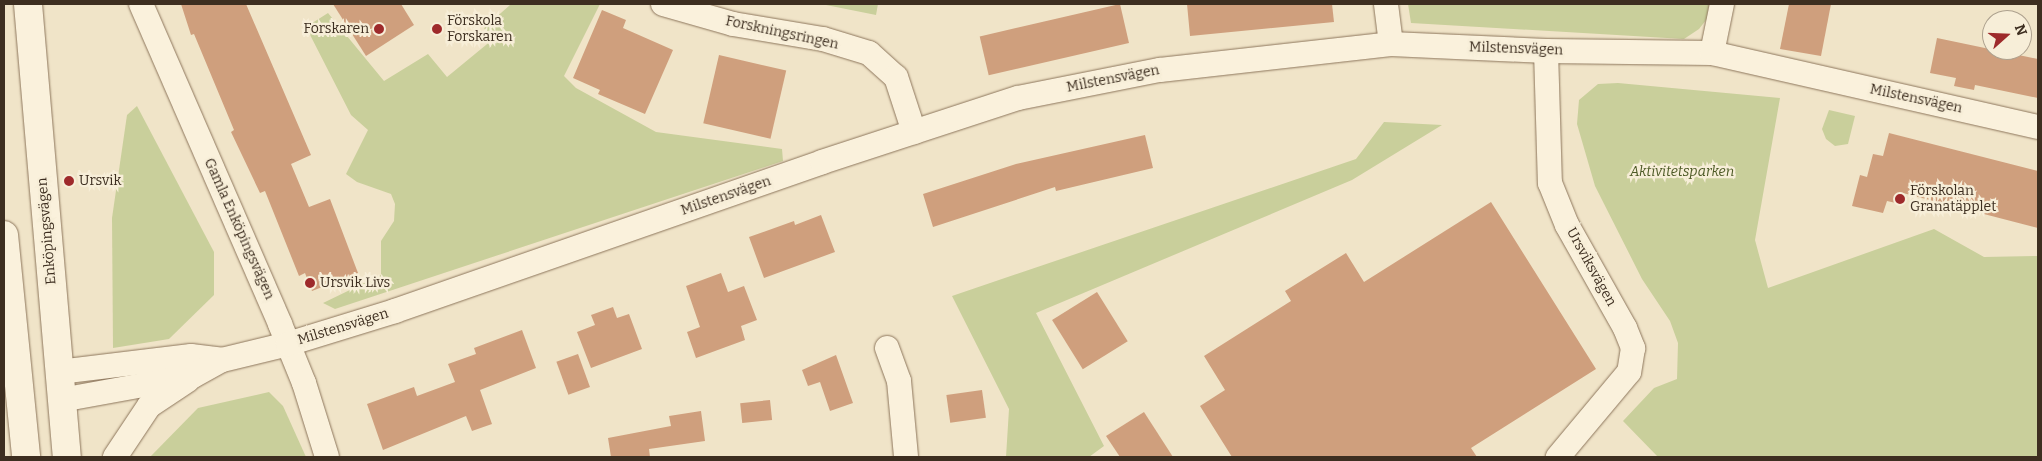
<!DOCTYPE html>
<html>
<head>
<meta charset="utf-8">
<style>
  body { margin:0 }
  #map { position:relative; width:2042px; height:461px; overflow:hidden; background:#f0e4c8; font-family:Bitter,serif }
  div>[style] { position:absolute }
  .green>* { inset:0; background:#c9cf9b }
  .building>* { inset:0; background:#cf9f7d; transform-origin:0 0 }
  .roads { filter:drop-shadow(0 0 1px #8d765c) drop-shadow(0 0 1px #8d765c) }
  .minor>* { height:24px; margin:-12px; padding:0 12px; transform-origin:12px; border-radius:12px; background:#faf1dc }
  .secondary>* { height:28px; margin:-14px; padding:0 14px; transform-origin:14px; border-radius:14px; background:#faf1dc }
  .dots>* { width:14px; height:14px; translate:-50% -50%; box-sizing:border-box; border:2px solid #f7eed8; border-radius:50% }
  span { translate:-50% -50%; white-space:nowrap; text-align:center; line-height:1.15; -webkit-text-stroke:4.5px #f7eed8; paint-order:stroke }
  .poi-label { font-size:14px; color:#3d2e20 }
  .left { translate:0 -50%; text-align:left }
  .right { translate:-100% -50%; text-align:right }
  .street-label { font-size:14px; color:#3d2e20 }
  .park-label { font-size:14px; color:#4d5a26; font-style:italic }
  .frame { position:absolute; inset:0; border:5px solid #3d2e20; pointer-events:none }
  .north { position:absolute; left:1982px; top:10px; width:50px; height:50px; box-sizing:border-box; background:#f7eed8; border:1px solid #ada18e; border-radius:50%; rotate:70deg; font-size:14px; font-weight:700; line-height:20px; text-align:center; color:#3d2e20 }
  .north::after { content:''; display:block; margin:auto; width:18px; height:22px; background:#9e2a2b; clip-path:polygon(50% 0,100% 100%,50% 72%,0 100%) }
</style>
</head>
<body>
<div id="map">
  <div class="green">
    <i style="clip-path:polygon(511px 4px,600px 4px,564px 76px,576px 88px,656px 132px,782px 149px,783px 161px,335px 309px,323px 303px,381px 275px,381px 241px,394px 221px,395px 204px,391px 194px,357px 182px,346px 174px,368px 130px,351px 115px,306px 27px,328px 13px,384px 81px,428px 54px,447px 77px,492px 40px,484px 28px)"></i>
    <i style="clip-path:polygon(821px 4px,878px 4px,876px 15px)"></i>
    <i style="clip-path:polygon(1408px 4px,1712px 4px,1710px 15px,1699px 29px,1684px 39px,1411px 23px)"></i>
    <i style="clip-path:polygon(1618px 83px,1780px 98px,1755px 240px,1768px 288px,1934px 229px,1984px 257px,2038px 256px,2038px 457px,1658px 457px,1623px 421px,1654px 388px,1677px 379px,1678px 343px,1670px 321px,1642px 279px,1595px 186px,1577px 124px,1579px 100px,1598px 84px)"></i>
    <i style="clip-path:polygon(137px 106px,214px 252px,214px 295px,169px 339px,113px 348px,112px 218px,127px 115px)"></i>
    <i style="clip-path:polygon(1829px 110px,1855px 116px,1848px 144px,1835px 146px,1826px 139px,1822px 129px)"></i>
    <i style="clip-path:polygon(1384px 122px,1442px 125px,1352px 180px,1036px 313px,1104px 446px,1089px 457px,1006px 457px,1009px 409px,952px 296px,1356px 159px)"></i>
    <i style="clip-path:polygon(269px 392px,283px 406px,306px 457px,150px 457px,198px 408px)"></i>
  </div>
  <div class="building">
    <i style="clip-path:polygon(181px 4px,246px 4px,311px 155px,291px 164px,309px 207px,330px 199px,358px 273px,312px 291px,305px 273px,299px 276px,265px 191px,260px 193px,231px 132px,234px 130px,194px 34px,191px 35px)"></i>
    <i style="clip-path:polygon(333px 4px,401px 4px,414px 25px,366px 56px)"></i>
    <i style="left:1120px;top:4px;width:40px;height:144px;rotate:77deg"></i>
    <i style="clip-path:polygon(1187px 4px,1332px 4px,1334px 22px,1190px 36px)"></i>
    <i style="clip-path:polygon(1789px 4px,1831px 4px,1821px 56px,1780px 49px)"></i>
    <i style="clip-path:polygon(602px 10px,626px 20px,623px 28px,673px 50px,645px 114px,598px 94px,600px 90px,573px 78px)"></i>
    <i style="clip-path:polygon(1937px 38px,2038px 59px,2038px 98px,1975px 85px,1974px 90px,1954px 86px,1956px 78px,1930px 73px)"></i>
    <i style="left:719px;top:55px;width:69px;height:70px;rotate:13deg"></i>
    <i style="clip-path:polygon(1889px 133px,2038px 171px,2038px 228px,1899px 192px,1896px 203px,1887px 201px,1883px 213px,1852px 206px,1860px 175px,1867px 177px,1873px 154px,1883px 156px)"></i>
    <i style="clip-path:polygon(1145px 135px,1153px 168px,1056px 191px,1055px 187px,933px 227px,923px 194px,1016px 164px)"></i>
    <i style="clip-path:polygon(1491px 202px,1596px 369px,1471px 448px,1477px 457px,1232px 457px,1200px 406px,1225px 390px,1204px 356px,1291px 301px,1285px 291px,1346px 253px,1364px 282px)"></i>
    <i style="clip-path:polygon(821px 215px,835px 252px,764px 278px,749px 237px,794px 221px,795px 225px)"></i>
    <i style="clip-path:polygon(721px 273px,728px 292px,744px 286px,757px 320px,741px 326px,745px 340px,696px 358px,687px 332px,700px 327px,686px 286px)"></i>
    <i style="left:1097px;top:292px;width:58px;height:53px;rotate:58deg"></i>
    <i style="clip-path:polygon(613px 307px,617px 318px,629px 314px,642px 349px,591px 368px,577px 332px,595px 325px,591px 315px)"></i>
    <i style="clip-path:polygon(522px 330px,536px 368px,480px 390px,492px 424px,472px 431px,466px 416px,383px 450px,367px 404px,414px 387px,417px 396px,455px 382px,448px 364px,476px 354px,474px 348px)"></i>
    <i style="left:578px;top:354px;width:35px;height:23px;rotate:70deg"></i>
    <i style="clip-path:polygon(836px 355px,853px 403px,830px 411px,820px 382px,808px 386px,802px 370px)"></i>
    <i style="left:982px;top:390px;width:28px;height:36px;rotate:82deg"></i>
    <i style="left:770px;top:400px;width:20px;height:30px;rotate:84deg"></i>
    <i style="clip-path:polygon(701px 411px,705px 441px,649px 449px,650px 457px,611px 457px,608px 438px,671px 426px,669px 416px)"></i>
    <i style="clip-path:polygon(1144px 412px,1173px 457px,1120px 457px,1106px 436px)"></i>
  </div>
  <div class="roads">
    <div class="minor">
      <i style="left:141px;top:4px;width:349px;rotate:66.5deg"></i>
      <i style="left:280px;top:324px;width:64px;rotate:67.9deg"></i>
      <i style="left:304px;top:383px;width:77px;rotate:72.7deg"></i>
      <i style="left:663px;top:4px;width:73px;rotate:15.9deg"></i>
      <i style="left:733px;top:24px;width:91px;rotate:9.5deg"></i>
      <i style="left:823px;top:39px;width:48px;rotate:16.9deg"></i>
      <i style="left:869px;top:53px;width:36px;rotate:42deg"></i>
      <i style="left:896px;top:77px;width:58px;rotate:71.9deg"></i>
      <i style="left:1386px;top:4px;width:40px;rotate:82.9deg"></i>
      <i style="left:1546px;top:51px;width:132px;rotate:88.3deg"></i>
      <i style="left:1550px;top:183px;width:45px;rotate:68deg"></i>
      <i style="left:1567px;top:225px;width:118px;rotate:60.6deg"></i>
      <i style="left:1625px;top:328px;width:22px;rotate:68deg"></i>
      <i style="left:1633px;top:348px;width:24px;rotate:99deg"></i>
      <i style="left:1629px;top:372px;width:111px;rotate:129.9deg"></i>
      <i style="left:1712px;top:53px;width:50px;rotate:-78.5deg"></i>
      <i style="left:887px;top:348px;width:35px;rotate:70deg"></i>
      <i style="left:899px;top:381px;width:76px;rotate:84.7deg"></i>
      <i style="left:59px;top:372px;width:133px;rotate:-6.9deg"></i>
      <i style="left:191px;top:356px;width:31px;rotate:7deg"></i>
      <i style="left:61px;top:400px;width:134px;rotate:-10.3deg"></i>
      <i style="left:193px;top:376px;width:33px;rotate:-29deg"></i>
      <i style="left:222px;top:360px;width:68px;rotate:-13.6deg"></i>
      <i style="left:288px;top:344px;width:112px;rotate:-17.1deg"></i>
      <i style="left:395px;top:311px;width:452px;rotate:-19.2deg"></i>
      <i style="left:822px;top:162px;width:206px;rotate:-18.1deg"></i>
      <i style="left:1018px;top:98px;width:145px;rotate:-11.2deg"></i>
      <i style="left:1160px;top:70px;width:232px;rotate:-6.4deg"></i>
      <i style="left:1391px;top:44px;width:155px;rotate:2.6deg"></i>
      <i style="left:1546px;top:51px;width:166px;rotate:0.7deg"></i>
      <i style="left:1712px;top:53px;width:334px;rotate:12.8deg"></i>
      <i style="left:115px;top:457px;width:61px;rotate:-56.3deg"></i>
      <i style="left:149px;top:406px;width:47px;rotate:-33.7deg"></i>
    </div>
    <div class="secondary">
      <i style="left:28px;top:4px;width:455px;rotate:85.1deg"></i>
      <i style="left:4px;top:235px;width:223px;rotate:84.3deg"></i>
    </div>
  </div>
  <div class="dots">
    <i style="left:379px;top:29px;background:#9e2a2b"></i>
    <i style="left:437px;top:29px;background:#9e2a2b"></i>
    <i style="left:69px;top:181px;background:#9e2a2b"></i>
    <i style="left:1900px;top:199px;background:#9e2a2b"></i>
    <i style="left:310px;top:283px;background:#9e2a2b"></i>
  </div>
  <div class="poi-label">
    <span class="left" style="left:447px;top:29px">Förskola<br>Forskaren</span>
    <span class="right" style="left:369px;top:29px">Forskaren</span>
    <span class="left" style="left:79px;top:181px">Ursvik</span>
    <span class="left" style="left:1910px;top:199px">Förskolan<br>Granatäpplet</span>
    <span class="left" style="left:320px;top:283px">Ursvik Livs</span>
  </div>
  <div class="street-label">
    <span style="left:782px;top:33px;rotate:12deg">Forskningsringen</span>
    <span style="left:1516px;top:49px;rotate:2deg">Milstensvägen</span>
    <span style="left:1113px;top:79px;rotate:-11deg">Milstensvägen</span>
    <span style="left:1916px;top:99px;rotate:12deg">Milstensvägen</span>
    <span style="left:726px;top:196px;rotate:-19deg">Milstensvägen</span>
    <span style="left:239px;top:229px;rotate:66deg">Gamla Enköpingsvägen</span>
    <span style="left:47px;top:231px;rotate:-95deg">Enköpingsvägen</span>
    <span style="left:1591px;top:267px;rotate:61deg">Ursviksvägen</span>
    <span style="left:343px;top:327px;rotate:-17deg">Milstensvägen</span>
  </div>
  <div class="park-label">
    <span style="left:1682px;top:172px">Aktivitetsparken</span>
  </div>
  <div class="frame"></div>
  <div class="north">N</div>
</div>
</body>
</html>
